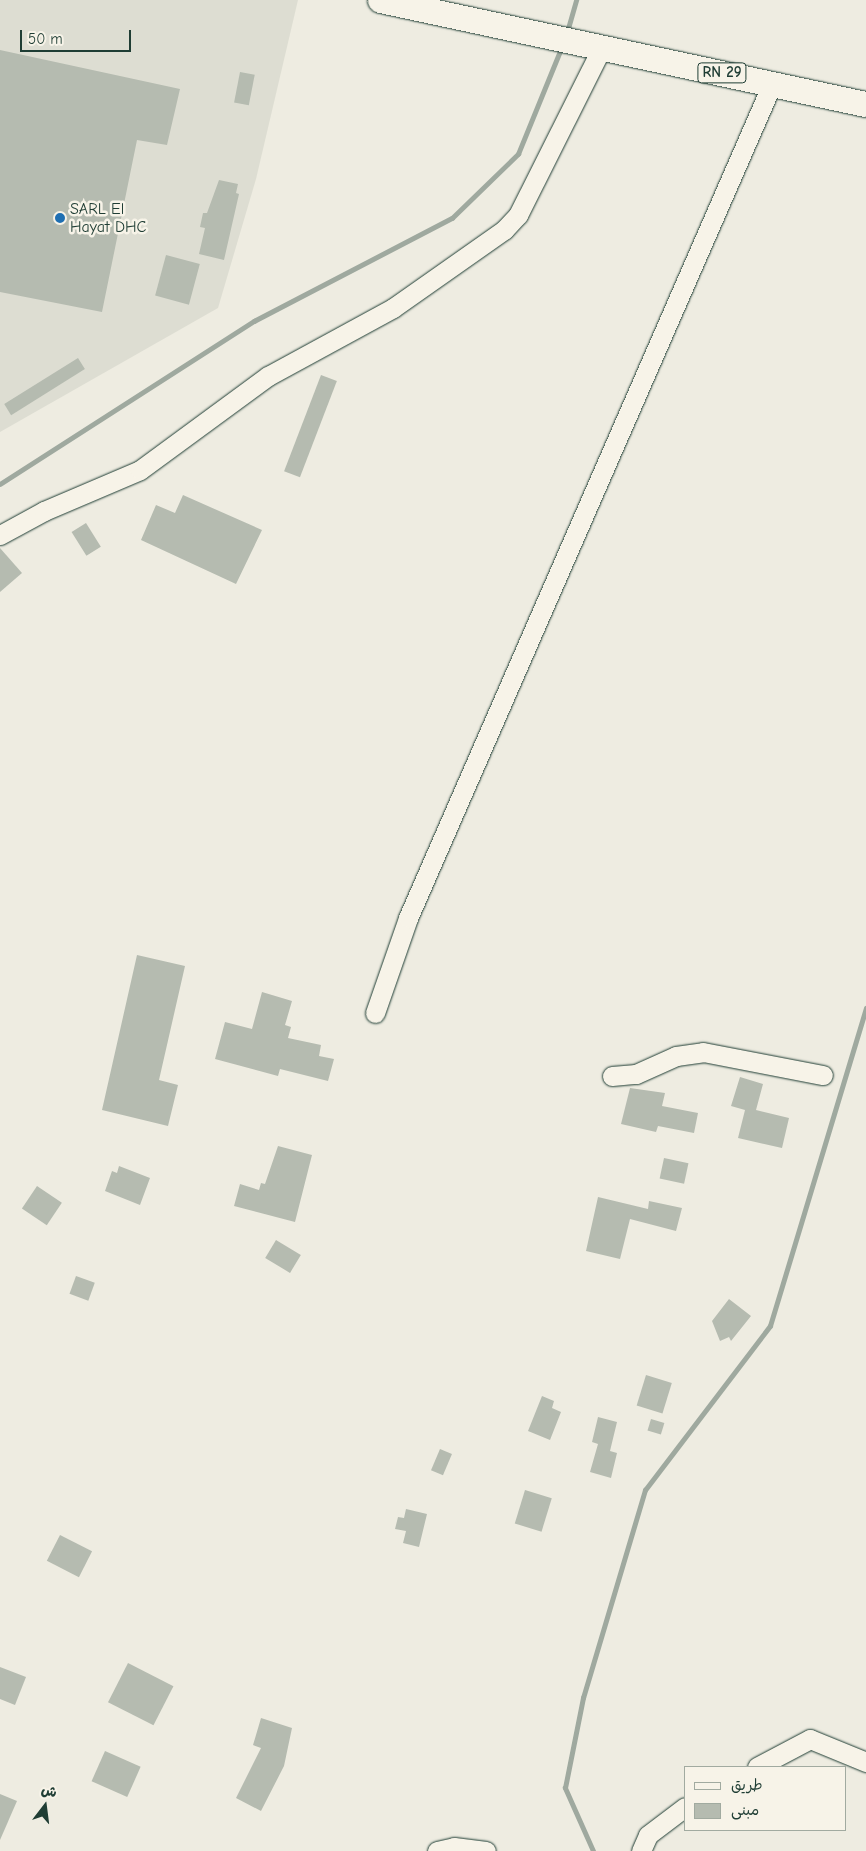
<!DOCTYPE html>
<html>
<head>
<meta charset="utf-8">
<style>
  body { margin:0 }
  #map { position:relative; width:866px; height:1851px; overflow:hidden; background:#eeece1; font-family:"Comic Neue","Playpen Sans Arabic",sans-serif }
  div>[style] { position:absolute }
  .built>* { inset:0; background:#ddddd2 }
  .stream>* { height:4.5px; margin:-2.25px; padding:0 2.25px; transform-origin:2.25px; border-radius:2.25px; background:#9fa99f }
  .building>* { inset:0; background:#b5bbb0; transform-origin:0 0 }
  .roads { filter:drop-shadow(0 0 1px #1f3d34) drop-shadow(0 0 1px #1f3d34) }
  .minor>* { height:19px; margin:-9.5px; padding:0 9.5px; transform-origin:9.5px; border-radius:9.5px; background:#f7f3e8 }
  .major>* { height:25px; margin:-12.5px; padding:0 12.5px; transform-origin:12.5px; border-radius:12.5px; background:#f7f3e8 }
  .dots>* { width:14px; height:14px; translate:-50% -50%; box-sizing:border-box; border:2px solid #f7f3e8; border-radius:50% }
  span { translate:-50% -50%; white-space:nowrap; text-align:center; line-height:1.15; -webkit-text-stroke:5px #f7f3e8; paint-order:stroke }
  .shield-label span { padding:1px 4px; background:#f7f3e8; border:1px solid; border-radius:4px; -webkit-text-stroke-width:0 }
  .shield-label { font-size:15px; color:#1f3d34; font-weight:700 }
  .poi-label { font-size:16px; color:#1f3d34 }
  .left { translate:0 -50%; text-align:left }
  .legend { position:absolute; left:684px; top:1766px; width:162px; height:65px; box-sizing:border-box; background:#f7f3e8; border:1px solid #a1aaa0; margin:0; padding:6px 9px; list-style:none; font-size:15px; color:#1f3d34 }
  .legend li { display:flex; align-items:center; gap:10px; height:25px }
  .legend b { width:25px; border:1px solid #a1aaa0 }
  .north { position:absolute; left:20px; top:1781px; width:50px; height:50px; -webkit-text-stroke:4px #f7f3e8; paint-order:stroke; rotate:15deg; font-size:14px; font-weight:700; line-height:20px; text-align:center; color:#1f3d34 }
  .north::after { content:''; display:block; margin:auto; width:18px; height:22px; background:#1f3d34; clip-path:polygon(50% 0,100% 100%,50% 72%,0 100%) }
  .scale { position:absolute; left:20px; top:30px; width:111px; height:22px; box-sizing:border-box; border:2px solid #1f3d34; border-top:0; padding-left:6px; font-size:15px; line-height:18px; white-space:nowrap; color:#1f3d34; -webkit-text-stroke:4px #f7f3e8; paint-order:stroke }
</style>
</head>
<body>
<div id="map">
  <div class="built">
    <i style="clip-path:polygon(0 0,298px 0,256px 179px,218px 308px,0 432px)"></i>
  </div>
  <div class="stream">
    <i style="left:567px;top:32px;width:33px;rotate:-74deg"></i>
    <i style="left:0;top:484px;width:302px;rotate:-32.7deg"></i>
    <i style="left:254px;top:321px;width:223px;rotate:-27.5deg"></i>
    <i style="left:452px;top:218px;width:92px;rotate:-44.1deg"></i>
    <i style="left:518px;top:154px;width:117px;rotate:-67.8deg"></i>
    <i style="left:593px;top:1851px;width:69px;rotate:-114deg"></i>
    <i style="left:565px;top:1788px;width:92px;rotate:-78.7deg"></i>
    <i style="left:583px;top:1698px;width:217px;rotate:-73.4deg"></i>
    <i style="left:645px;top:1490px;width:206px;rotate:-52.7deg"></i>
    <i style="left:770px;top:1326px;width:332px;rotate:-73.2deg"></i>
  </div>
  <div class="building">
    <i style="clip-path:polygon(0 50px,180px 89px,167px 145px,137px 140px,102px 312px,0 292px)"></i>
    <i style="left:240px;top:72px;width:15px;height:31px;rotate:11deg"></i>
    <i style="clip-path:polygon(219px 180px,238px 184px,236px 193px,239px 194px,224px 260px,199px 254px,205px 228px,200px 227px,203px 213px,207px 213px)"></i>
    <i style="left:166px;top:255px;width:35px;height:42px;rotate:15deg"></i>
    <i style="left:78px;top:358px;width:13px;height:87px;rotate:58deg"></i>
    <i style="left:321px;top:375px;width:17px;height:103px;rotate:21deg"></i>
    <i style="clip-path:polygon(183px 495px,262px 530px,236px 584px,141px 540px,156px 505px,175px 513px)"></i>
    <i style="left:86px;top:523px;width:28px;height:17px;rotate:58deg"></i>
    <i style="clip-path:polygon(0 548px,22px 573px,0 592px)"></i>
    <i style="clip-path:polygon(137px 955px,185px 966px,159px 1080px,178px 1085px,168px 1126px,102px 1110px)"></i>
    <i style="clip-path:polygon(262px 992px,292px 1001px,285px 1025px,291px 1027px,288px 1038px,321px 1045px,319px 1056px,334px 1059px,328px 1081px,280px 1069px,278px 1076px,215px 1059px,225px 1022px,252px 1029px)"></i>
    <i style="clip-path:polygon(740px 1077px,763px 1084px,756px 1110px,789px 1118px,782px 1148px,738px 1138px,745px 1110px,731px 1106px)"></i>
    <i style="clip-path:polygon(630px 1088px,665px 1093px,662px 1106px,698px 1113px,694px 1133px,658px 1126px,656px 1132px,621px 1124px)"></i>
    <i style="clip-path:polygon(278px 1146px,312px 1155px,295px 1222px,234px 1206px,240px 1184px,259px 1190px,261px 1183px,265px 1184px)"></i>
    <i style="left:664px;top:1158px;width:25px;height:21px;rotate:12deg"></i>
    <i style="clip-path:polygon(119px 1166px,150px 1178px,140px 1205px,105px 1191px,112px 1171px,117px 1173px)"></i>
    <i style="left:37px;top:1186px;width:30px;height:27px;rotate:34deg"></i>
    <i style="clip-path:polygon(598px 1197px,648px 1209px,649px 1201px,682px 1208px,676px 1231px,630px 1219px,620px 1259px,586px 1251px)"></i>
    <i style="left:276px;top:1240px;width:29px;height:21px;rotate:31deg"></i>
    <i style="left:76px;top:1276px;width:20px;height:19px;rotate:20deg"></i>
    <i style="clip-path:polygon(729px 1299px,751px 1316px,731px 1341px,729px 1337px,720px 1341px,712px 1321px)"></i>
    <i style="left:646px;top:1375px;width:27px;height:32px;rotate:17deg"></i>
    <i style="clip-path:polygon(542px 1396px,554px 1401px,552px 1408px,561px 1412px,550px 1440px,528px 1431px)"></i>
    <i style="clip-path:polygon(598px 1417px,617px 1422px,610px 1451px,617px 1453px,611px 1478px,590px 1472px,598px 1444px,592px 1442px)"></i>
    <i style="left:651px;top:1419px;width:14px;height:12px;rotate:17deg"></i>
    <i style="left:440px;top:1449px;width:13px;height:23px;rotate:23deg"></i>
    <i style="left:525px;top:1490px;width:28px;height:35px;rotate:17deg"></i>
    <i style="clip-path:polygon(406px 1509px,427px 1514px,419px 1547px,403px 1543px,406px 1531px,395px 1529px,398px 1517px,404px 1518px)"></i>
    <i style="left:60px;top:1535px;width:36px;height:29px;rotate:27deg"></i>
    <i style="left:128px;top:1663px;width:51px;height:44px;rotate:27deg"></i>
    <i style="clip-path:polygon(0 1667px,26px 1677px,15px 1705px,0 1699px)"></i>
    <i style="clip-path:polygon(261px 1718px,292px 1728px,284px 1766px,261px 1811px,236px 1798px,261px 1748px,253px 1745px)"></i>
    <i style="left:105px;top:1751px;width:39px;height:33px;rotate:24deg"></i>
    <i style="clip-path:polygon(0 1794px,17px 1801px,0 1840px)"></i>
  </div>
  <div class="roads">
    <div class="minor">
      <i style="left:0;top:535px;width:50px;rotate:-28.6deg"></i>
      <i style="left:44px;top:511px;width:104px;rotate:-23.1deg"></i>
      <i style="left:140px;top:470px;width:159px;rotate:-36.3deg"></i>
      <i style="left:268px;top:376px;width:142px;rotate:-28.5deg"></i>
      <i style="left:393px;top:308px;width:136px;rotate:-35.1deg"></i>
      <i style="left:504px;top:230px;width:21px;rotate:-47deg"></i>
      <i style="left:518px;top:215px;width:188px;rotate:-63.4deg"></i>
      <i style="left:375px;top:1013px;width:101px;rotate:-70.8deg"></i>
      <i style="left:408px;top:918px;width:910px;rotate:-66.42deg"></i>
      <i style="left:612px;top:1076px;width:24px;rotate:-5deg"></i>
      <i style="left:636px;top:1074px;width:44px;rotate:-24.2deg"></i>
      <i style="left:676px;top:1056px;width:27px;rotate:-8deg"></i>
      <i style="left:703px;top:1052px;width:122px;rotate:10.9deg"></i>
      <i style="left:757px;top:1767px;width:60px;rotate:-27.8deg"></i>
      <i style="left:810px;top:1739px;width:61px;rotate:22.3deg"></i>
      <i style="left:437px;top:1851px;width:17px;rotate:-13deg"></i>
      <i style="left:454px;top:1847px;width:32px;rotate:7deg"></i>
      <i style="left:641px;top:1851px;width:17px;rotate:-66deg"></i>
      <i style="left:648px;top:1835px;width:46px;rotate:-37.1deg"></i>
    </div>
    <div class="major">
      <i style="left:380px;top:0;width:497px;rotate:12.1deg"></i>
    </div>
  </div>
  <div class="dots">
    <i style="left:60px;top:218px;background:#1f6fb2"></i>
  </div>
  <div class="shield-label">
    <span style="left:722px;top:73px">RN 29</span>
  </div>
  <div class="poi-label">
    <span class="left" style="left:70px;top:218px">SARL El<br>Hayat DHC</span>
  </div>
  <ul class="legend">
  <li><b style="height:6px;background:#f7f3e8"></b>طريق</li>
  <li><b style="height:14px;background:#b5bbb0"></b>مبنى</li>
  </ul>
  <div class="north">ش</div>
  <div class="scale">50 m</div>
</div>
</body>
</html>
